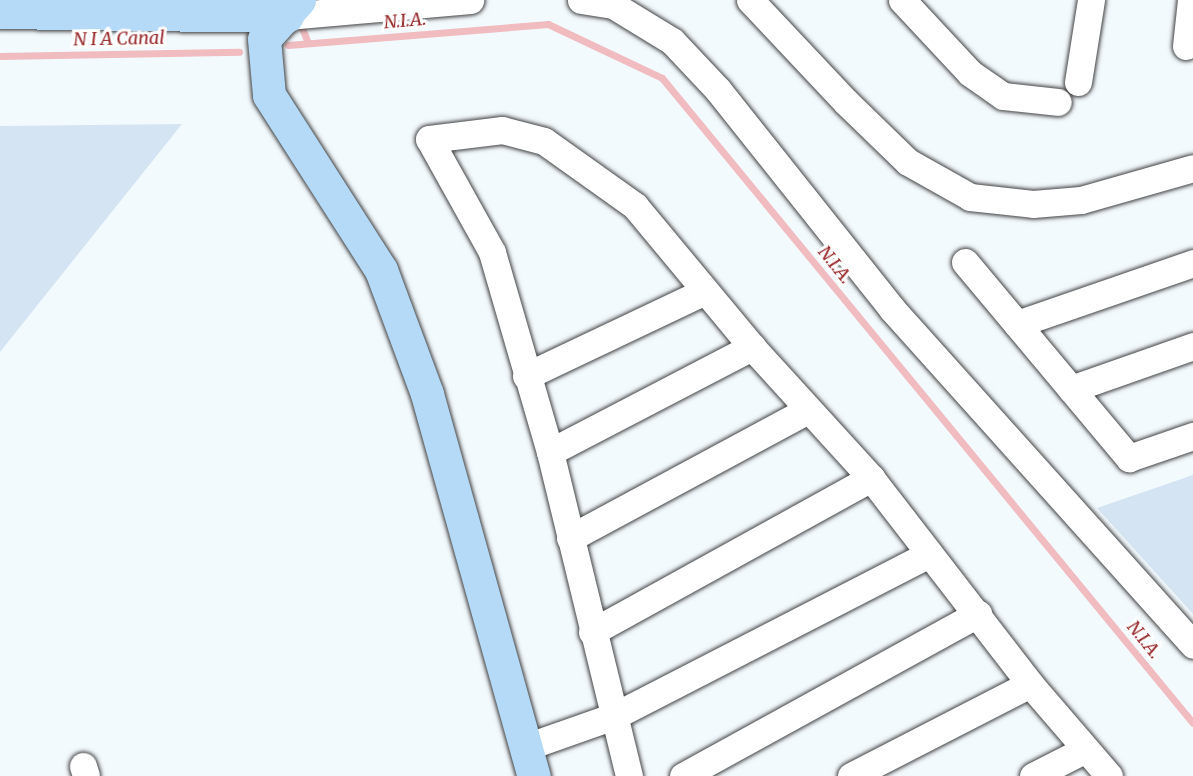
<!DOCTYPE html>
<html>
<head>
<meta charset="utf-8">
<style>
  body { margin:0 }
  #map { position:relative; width:1193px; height:776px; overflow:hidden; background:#f3fafe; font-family:Merriweather,serif }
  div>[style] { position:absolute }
  .farmland>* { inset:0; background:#d5e4f2 }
  .stream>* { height:7px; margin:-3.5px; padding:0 3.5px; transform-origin:3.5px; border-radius:3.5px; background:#f0bcc0 }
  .roads { filter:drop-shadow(0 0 2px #424242) drop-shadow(0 0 2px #424242) }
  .street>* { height:27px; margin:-13.5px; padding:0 13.5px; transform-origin:13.5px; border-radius:13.5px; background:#fff }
  .secondary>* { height:33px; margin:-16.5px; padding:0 16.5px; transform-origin:16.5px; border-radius:16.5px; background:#b4daf7 }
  span { translate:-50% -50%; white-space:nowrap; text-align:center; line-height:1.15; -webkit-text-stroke:6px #fff; paint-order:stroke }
  .water-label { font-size:18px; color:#952425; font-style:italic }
</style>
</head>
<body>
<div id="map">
  <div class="farmland">
    <i style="clip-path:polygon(182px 124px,0 352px,0 126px)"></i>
    <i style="clip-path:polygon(1193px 475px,1193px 614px,1097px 508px)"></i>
  </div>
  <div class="stream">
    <i style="left:301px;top:25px;width:17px;rotate:69deg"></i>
    <i style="left:288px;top:45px;width:261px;rotate:-4.6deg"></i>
    <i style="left:548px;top:24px;width:126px;rotate:25.3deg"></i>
    <i style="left:662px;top:78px;width:835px;rotate:50.54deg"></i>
    <i style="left:0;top:56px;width:239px;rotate:-1deg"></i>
  </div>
  <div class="roads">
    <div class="street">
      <i style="left:581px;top:0;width:32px;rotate:9deg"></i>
      <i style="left:613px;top:5px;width:69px;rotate:31.4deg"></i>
      <i style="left:672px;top:41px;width:67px;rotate:46.8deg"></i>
      <i style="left:718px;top:90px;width:280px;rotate:51.5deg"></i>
      <i style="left:892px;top:309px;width:451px;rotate:48.1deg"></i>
      <i style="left:750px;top:0;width:140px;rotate:46.7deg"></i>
      <i style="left:846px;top:102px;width:86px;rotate:44.1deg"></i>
      <i style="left:908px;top:162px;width:71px;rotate:29.4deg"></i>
      <i style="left:970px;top:197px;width:63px;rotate:6.3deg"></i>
      <i style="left:1033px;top:204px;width:48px;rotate:-4.8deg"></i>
      <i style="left:1081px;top:200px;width:116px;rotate:-15.9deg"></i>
      <i style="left:902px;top:0;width:100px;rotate:47deg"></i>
      <i style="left:970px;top:73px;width:40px;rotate:34.9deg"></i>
      <i style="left:1003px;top:96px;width:55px;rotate:6.2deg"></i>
      <i style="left:287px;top:16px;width:184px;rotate:-5deg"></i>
      <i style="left:1186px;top:46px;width:46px;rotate:-83.8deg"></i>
      <i style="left:1078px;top:82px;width:83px;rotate:-81deg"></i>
      <i style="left:965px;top:262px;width:256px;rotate:50.1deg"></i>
      <i style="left:1129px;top:458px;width:68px;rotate:-19deg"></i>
      <i style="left:1017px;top:324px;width:186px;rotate:-19.1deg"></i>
      <i style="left:526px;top:376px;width:198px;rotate:-25.4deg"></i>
      <i style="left:1071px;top:389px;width:129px;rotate:-19.4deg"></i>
      <i style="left:550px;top:452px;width:228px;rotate:-27.5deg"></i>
      <i style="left:570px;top:538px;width:270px;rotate:-28.3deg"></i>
      <i style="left:592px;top:632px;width:319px;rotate:-28.9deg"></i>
      <i style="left:526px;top:747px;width:93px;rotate:-19.4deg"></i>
      <i style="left:614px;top:716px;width:354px;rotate:-27.2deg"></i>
      <i style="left:83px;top:766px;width:10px;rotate:73deg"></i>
      <i style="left:629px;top:776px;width:333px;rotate:-103.7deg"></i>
      <i style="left:550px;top:452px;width:208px;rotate:-106.2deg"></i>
      <i style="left:492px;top:252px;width:129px;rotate:-119.1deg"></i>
      <i style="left:429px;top:139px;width:74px;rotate:-7deg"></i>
      <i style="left:502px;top:130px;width:43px;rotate:14.7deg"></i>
      <i style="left:544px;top:141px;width:112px;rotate:35.5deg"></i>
      <i style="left:635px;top:206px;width:183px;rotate:50.3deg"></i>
      <i style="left:752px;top:347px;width:177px;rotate:47.7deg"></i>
      <i style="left:871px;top:478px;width:260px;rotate:52.3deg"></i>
      <i style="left:1030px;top:684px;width:121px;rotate:49.3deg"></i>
      <i style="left:683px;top:776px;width:337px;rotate:-28.8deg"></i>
      <i style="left:851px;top:776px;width:201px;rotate:-27.2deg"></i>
      <i style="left:1033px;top:776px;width:59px;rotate:-27deg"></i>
    </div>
    <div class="secondary">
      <i style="left:299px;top:0;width:52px;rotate:131.9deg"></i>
      <i style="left:264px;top:39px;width:56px;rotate:84.9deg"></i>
      <i style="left:269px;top:95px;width:208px;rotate:57.4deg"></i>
      <i style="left:381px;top:270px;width:132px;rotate:69.6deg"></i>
      <i style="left:427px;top:394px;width:397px;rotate:74.4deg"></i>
      <i style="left:0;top:12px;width:287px;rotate:0.8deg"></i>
    </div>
  </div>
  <div class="water-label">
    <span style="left:405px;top:21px;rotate:-5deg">N.I.A.</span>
    <span style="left:119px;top:39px;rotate:-1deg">N I A Canal</span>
    <span style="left:835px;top:265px;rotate:51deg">N.I.A.</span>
    <span style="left:1144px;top:640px;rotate:51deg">N.I.A.</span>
  </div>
</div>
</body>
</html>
